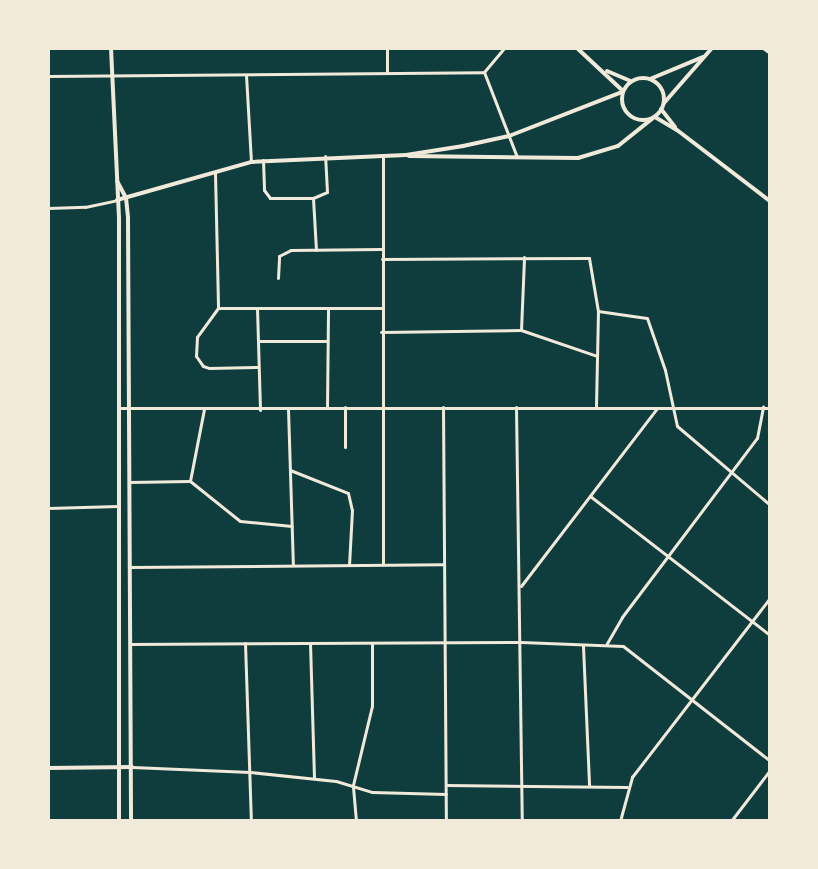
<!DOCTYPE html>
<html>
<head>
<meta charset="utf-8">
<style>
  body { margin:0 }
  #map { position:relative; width:818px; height:869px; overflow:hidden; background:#0f3d3e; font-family:"Nunito Sans",sans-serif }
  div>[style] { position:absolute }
  .minor>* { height:3px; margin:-1.5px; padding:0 1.5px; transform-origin:1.5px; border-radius:1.5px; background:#f1e9da }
  .tertiary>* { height:4px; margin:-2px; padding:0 2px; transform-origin:2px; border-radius:2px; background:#f1e9da }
  .tertiary>.ring { margin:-2px; padding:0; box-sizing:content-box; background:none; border:4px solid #f1e9da; border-radius:50% }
  span { translate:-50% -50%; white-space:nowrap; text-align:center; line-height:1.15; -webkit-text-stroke:4.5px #f1e9da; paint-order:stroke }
  .frame { position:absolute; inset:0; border:50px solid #f1e9da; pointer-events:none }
</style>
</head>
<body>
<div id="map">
  <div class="minor">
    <i style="left:763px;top:48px;width:9px;rotate:36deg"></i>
    <i style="left:484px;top:72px;width:91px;rotate:68.8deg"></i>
    <i style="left:387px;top:73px;width:25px;rotate:-90deg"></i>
    <i style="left:246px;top:75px;width:87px;rotate:86.7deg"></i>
    <i style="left:48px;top:76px;width:436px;rotate:-0.5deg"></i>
    <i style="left:484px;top:72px;width:31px;rotate:-50deg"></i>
    <i style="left:383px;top:156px;width:408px;rotate:90deg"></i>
    <i style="left:263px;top:160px;width:30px;rotate:88deg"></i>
    <i style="left:264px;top:190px;width:10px;rotate:53deg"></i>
    <i style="left:270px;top:198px;width:43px"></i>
    <i style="left:313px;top:198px;width:15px;rotate:-23deg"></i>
    <i style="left:327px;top:192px;width:36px;rotate:-93deg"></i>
    <i style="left:215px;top:173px;width:135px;rotate:88.7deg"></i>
    <i style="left:218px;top:308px;width:36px;rotate:126deg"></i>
    <i style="left:197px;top:337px;width:19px;rotate:93deg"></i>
    <i style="left:196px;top:356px;width:12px;rotate:55deg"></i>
    <i style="left:203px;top:366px;width:6px;rotate:18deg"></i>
    <i style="left:209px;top:368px;width:49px;rotate:-1.2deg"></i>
    <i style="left:313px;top:198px;width:52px;rotate:86.7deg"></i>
    <i style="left:48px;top:208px;width:37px;rotate:-2deg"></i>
    <i style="left:85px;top:207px;width:33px;rotate:-12deg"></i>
    <i style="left:382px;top:259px;width:207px;rotate:-0.3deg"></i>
    <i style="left:589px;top:258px;width:54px;rotate:80.4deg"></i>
    <i style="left:598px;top:311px;width:96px;rotate:91.2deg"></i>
    <i style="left:278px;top:278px;width:22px;rotate:-87deg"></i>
    <i style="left:279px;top:256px;width:13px;rotate:-27deg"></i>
    <i style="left:291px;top:250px;width:90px;rotate:-0.6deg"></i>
    <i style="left:218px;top:308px;width:163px"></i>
    <i style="left:257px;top:308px;width:102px;rotate:88.3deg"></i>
    <i style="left:598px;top:311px;width:49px;rotate:8.1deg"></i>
    <i style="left:647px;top:318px;width:55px;rotate:70.9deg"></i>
    <i style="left:665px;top:370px;width:57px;rotate:77.9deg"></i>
    <i style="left:677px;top:426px;width:122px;rotate:40.3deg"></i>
    <i style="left:521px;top:330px;width:73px;rotate:-87.6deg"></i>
    <i style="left:381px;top:332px;width:140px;rotate:-0.8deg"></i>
    <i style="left:521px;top:330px;width:80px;rotate:18.9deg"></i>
    <i style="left:258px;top:341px;width:69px"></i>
    <i style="left:345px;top:407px;width:40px;rotate:90deg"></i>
    <i style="left:443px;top:407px;width:414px;rotate:89.6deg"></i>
    <i style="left:516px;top:407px;width:414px;rotate:89.2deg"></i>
    <i style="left:119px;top:408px;width:651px"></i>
    <i style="left:327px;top:408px;width:100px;rotate:-89.4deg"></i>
    <i style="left:288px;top:409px;width:156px;rotate:88.2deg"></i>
    <i style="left:290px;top:470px;width:62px;rotate:21.6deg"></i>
    <i style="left:348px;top:493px;width:17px;rotate:77deg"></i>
    <i style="left:352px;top:510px;width:55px;rotate:93.1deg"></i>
    <i style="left:190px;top:481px;width:73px;rotate:-79deg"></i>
    <i style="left:129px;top:482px;width:61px;rotate:-0.9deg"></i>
    <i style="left:190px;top:481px;width:64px;rotate:38.7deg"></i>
    <i style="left:240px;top:521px;width:52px;rotate:5.5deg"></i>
    <i style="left:590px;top:496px;width:227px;rotate:37.7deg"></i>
    <i style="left:48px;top:508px;width:70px;rotate:-1.6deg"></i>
    <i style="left:130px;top:567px;width:314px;rotate:-0.5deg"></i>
    <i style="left:521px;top:586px;width:224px;rotate:-52.6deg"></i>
    <i style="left:245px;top:643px;width:178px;rotate:88.1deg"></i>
    <i style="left:310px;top:643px;width:135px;rotate:88.3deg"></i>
    <i style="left:130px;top:644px;width:391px;rotate:-0.3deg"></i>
    <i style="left:521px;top:642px;width:102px;rotate:2.2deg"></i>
    <i style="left:623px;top:646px;width:187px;rotate:38deg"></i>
    <i style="left:606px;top:645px;width:32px;rotate:-60deg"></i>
    <i style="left:622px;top:617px;width:224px;rotate:-53deg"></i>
    <i style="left:757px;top:438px;width:32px;rotate:-79deg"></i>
    <i style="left:583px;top:646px;width:139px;rotate:87.5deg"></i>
    <i style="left:132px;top:767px;width:118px;rotate:2.4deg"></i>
    <i style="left:250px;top:772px;width:86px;rotate:6deg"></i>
    <i style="left:336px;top:781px;width:38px;rotate:17deg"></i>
    <i style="left:372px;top:792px;width:74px;rotate:1.5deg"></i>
    <i style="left:446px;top:785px;width:181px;rotate:0.6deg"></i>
    <i style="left:356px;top:821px;width:36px;rotate:-95deg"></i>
    <i style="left:353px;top:785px;width:81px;rotate:-76.5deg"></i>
    <i style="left:372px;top:706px;width:63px;rotate:-90deg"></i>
    <i style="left:620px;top:821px;width:46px;rotate:-74.7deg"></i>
    <i style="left:632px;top:777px;width:226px;rotate:-52.4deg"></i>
    <i style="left:731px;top:821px;width:64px;rotate:-52.6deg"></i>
  </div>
  <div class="tertiary">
    <i style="left:111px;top:48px;width:171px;rotate:87.3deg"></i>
    <i style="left:119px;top:219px;width:602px;rotate:90deg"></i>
    <i style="left:577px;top:48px;width:63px;rotate:43.1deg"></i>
    <i style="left:607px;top:71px;width:25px;rotate:23deg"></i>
    <i class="ring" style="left:622px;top:78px;width:38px;height:38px"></i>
    <i style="left:650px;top:79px;width:57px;rotate:-22.5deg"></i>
    <i style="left:664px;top:103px;width:73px;rotate:-48.9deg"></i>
    <i style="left:661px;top:109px;width:23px;rotate:52deg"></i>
    <i style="left:655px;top:117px;width:26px;rotate:31deg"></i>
    <i style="left:677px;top:130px;width:117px;rotate:37.4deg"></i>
    <i style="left:409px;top:156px;width:169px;rotate:0.7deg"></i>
    <i style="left:578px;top:158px;width:42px;rotate:-16.7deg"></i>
    <i style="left:618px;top:146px;width:45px;rotate:-38.7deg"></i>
    <i style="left:117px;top:181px;width:19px;rotate:62deg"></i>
    <i style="left:126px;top:198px;width:20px;rotate:84deg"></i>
    <i style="left:128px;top:218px;width:603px;rotate:89.71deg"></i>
    <i style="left:117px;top:200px;width:139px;rotate:-15.8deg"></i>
    <i style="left:251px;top:162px;width:155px;rotate:-2.6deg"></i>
    <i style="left:406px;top:155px;width:58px;rotate:-9deg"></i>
    <i style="left:463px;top:146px;width:47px;rotate:-12.3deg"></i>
    <i style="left:509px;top:136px;width:121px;rotate:-21.3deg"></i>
    <i style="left:48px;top:768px;width:84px;rotate:-0.7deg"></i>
  </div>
  <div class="frame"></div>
</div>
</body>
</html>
